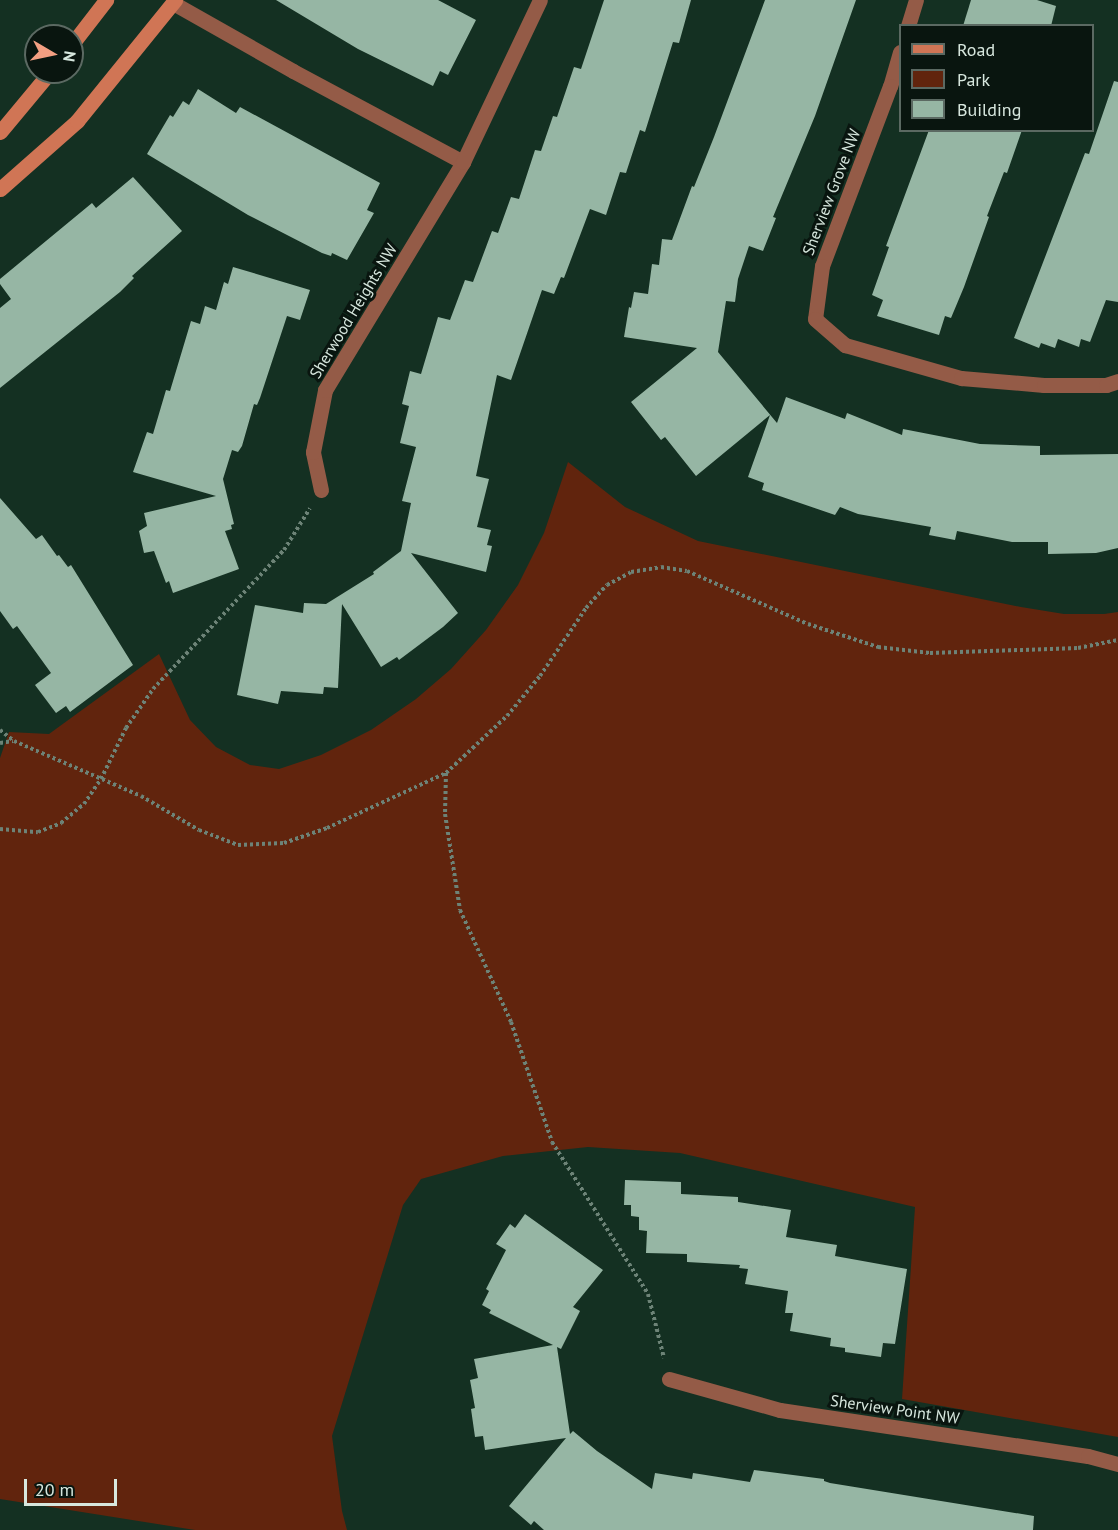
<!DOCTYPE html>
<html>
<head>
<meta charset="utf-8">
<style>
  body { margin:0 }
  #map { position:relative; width:1118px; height:1530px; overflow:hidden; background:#143022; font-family:"PT Sans",sans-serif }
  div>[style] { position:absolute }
  .green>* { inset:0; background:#61240d }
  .building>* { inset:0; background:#96b6a4 }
  .path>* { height:4px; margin-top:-2px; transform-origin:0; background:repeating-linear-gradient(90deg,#6d8377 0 3px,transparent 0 6px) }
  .street>* { height:15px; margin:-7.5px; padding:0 7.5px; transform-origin:7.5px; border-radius:7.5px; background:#945b47 }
  .secondary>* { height:15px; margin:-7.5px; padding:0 7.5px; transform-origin:7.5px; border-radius:7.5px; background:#d07555 }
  span { translate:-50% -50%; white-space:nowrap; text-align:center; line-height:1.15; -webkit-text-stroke:6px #09150f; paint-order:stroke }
  .street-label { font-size:16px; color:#d7e7de }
  .legend { position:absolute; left:899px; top:24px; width:195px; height:108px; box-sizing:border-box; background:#09150f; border:2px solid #5b6962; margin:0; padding:8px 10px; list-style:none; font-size:18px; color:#d7e7de }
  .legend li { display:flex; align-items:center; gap:12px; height:30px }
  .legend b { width:30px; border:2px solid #5b6962 }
  .north { position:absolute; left:24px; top:24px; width:60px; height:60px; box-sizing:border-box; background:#09150f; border:2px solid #5b6962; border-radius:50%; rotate:99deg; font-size:16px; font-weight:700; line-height:24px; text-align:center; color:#d7e7de }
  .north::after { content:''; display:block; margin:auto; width:21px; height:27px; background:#f39f82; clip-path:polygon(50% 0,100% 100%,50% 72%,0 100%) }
  .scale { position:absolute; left:24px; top:1479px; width:93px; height:27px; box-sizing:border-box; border:3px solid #d7e7de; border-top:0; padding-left:8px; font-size:18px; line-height:21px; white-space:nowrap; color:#d7e7de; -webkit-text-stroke:4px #09150f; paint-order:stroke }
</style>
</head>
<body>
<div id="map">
  <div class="green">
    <i style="clip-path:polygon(568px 462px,625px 507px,698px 541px,1021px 607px,1064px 614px,1104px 614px,1118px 612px,1118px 1437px,902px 1399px,915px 1207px,680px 1153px,588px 1147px,503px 1156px,421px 1179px,403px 1205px,332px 1436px,342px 1511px,347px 1530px,195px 1530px,0 1499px,0 758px,9px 732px,49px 734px,159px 654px,190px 720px,216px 747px,250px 765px,279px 769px,321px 755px,371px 730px,416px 699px,451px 669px,486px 630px,518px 585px,544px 533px)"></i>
  </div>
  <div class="building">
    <i style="clip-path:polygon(276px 0,438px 0,476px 20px,448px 75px,440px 71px,433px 86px,358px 49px)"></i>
    <i style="clip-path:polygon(604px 0,691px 0,679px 43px,673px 42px,645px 132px,640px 130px,626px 173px,620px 172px,606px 215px,590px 209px,564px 278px,561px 277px,554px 294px,542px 290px,511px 380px,497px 375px,476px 476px,489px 479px,477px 527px,491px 530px,487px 545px,492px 546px,486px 572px,411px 553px,458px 613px,443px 627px,399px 660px,397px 657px,381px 667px,342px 604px,338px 688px,324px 687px,323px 694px,281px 691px,278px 704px,237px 695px,255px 605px,303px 613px,304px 603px,326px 604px,374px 574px,373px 572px,401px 551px,411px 503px,402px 501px,416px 447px,400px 443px,409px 406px,402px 404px,410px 371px,421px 374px,438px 317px,450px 320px,465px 280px,473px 282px,492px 231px,498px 233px,511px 197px,519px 199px,535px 150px,541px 151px,553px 116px,557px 117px,574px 67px,581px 69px)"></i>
    <i style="clip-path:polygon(765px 0,856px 0,815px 116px,773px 217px,776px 218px,763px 251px,749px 246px,738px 279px,735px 302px,726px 301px,718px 352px,777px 423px,786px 397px,845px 419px,847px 413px,902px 435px,903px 429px,980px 444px,1040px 446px,1040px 455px,1118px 454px,1118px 548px,1096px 553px,1048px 554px,1048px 542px,1012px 542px,957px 531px,955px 540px,929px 535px,931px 527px,858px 514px,840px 507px,835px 515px,762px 490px,764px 483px,748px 477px,770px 415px,696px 476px,665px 437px,661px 440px,631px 402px,697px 348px,624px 337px,629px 307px,631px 308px,634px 292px,648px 294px,652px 264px,659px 265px,662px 239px,672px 240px,692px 186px,694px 187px,714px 137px)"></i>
    <i style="clip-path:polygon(971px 0,1037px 0,1056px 6px,1051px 26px,963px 26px)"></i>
    <i style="clip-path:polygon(1114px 81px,1118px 82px,1118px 302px,1106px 300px,1090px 342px,1081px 339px,1079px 347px,1058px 339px,1055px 348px,1041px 343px,1039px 348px,1014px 338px,1085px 153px,1089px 154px)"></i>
    <i style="clip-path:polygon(198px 89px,236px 113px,240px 107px,380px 183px,367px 210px,374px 213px,347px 260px,332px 253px,331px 256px,322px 253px,248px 215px,147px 154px,170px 115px,173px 117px,183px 101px,189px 105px)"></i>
    <i style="clip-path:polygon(929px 130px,1022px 130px,1007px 173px,1004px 172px,987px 216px,989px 217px,964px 287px,951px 318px,945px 316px,939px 335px,877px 316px,883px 300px,872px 295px,889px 247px,886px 246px)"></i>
    <i style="clip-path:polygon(133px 177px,182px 231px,132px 276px,134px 278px,120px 292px,0 388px,0 308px,11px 299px,0 284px,0 279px,92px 203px,96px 208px)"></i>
    <i style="clip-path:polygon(233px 267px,310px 290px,300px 320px,287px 316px,260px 398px,257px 405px,254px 404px,242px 446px,238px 452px,232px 450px,223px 479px,234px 524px,231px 525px,232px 529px,225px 531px,239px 569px,173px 593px,169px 581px,166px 583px,154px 551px,144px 553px,139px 531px,147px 526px,144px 513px,216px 496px,133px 472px,147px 432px,153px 434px,166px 390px,170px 391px,191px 321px,200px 324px,205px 306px,216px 310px,224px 282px,228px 284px)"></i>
    <i style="clip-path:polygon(0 498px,36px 539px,42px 535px,57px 556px,59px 555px,68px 567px,71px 565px,133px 665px,70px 712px,66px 706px,56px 713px,35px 685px,51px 673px,17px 626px,13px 629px,0 611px)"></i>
    <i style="clip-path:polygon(625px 1180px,681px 1182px,681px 1194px,738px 1197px,738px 1202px,791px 1210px,786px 1237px,837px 1245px,835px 1256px,907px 1269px,895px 1344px,883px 1343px,881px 1357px,845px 1352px,845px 1348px,830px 1346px,831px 1338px,790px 1331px,793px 1313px,785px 1313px,788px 1291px,745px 1284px,748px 1269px,739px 1268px,740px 1265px,687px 1262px,687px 1254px,646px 1253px,647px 1231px,639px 1230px,639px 1217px,631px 1216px,631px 1205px,624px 1205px)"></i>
    <i style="clip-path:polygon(525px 1214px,603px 1270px,573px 1307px,580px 1311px,561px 1349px,557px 1347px,570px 1434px,573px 1431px,597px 1451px,652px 1489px,655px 1473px,692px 1479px,693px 1473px,750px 1482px,754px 1470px,824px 1479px,824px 1481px,830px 1483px,1034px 1516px,1033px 1530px,544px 1530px,534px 1521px,531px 1525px,509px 1506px,566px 1438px,485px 1450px,483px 1436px,475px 1437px,471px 1409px,475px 1408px,470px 1380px,478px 1378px,474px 1359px,553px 1345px,489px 1313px,491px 1310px,482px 1305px,489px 1291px,486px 1289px,506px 1250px,496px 1244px,510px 1224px,515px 1228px)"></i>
  </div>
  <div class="path">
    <i style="left:0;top:730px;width:18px;rotate:38deg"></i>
    <i style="left:14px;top:741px;width:138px;rotate:23.4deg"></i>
    <i style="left:141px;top:796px;width:67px;rotate:30.4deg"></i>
    <i style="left:199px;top:830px;width:42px;rotate:21deg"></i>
    <i style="left:238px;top:845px;width:46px;rotate:-2.5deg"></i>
    <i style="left:284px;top:843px;width:46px;rotate:-19.2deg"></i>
    <i style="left:327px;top:828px;width:131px;rotate:-24.8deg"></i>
    <i style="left:446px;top:773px;width:83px;rotate:-43.1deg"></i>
    <i style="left:507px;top:716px;width:52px;rotate:-50.5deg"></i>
    <i style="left:540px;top:676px;width:82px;rotate:-55.9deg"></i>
    <i style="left:586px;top:608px;width:31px;rotate:-48deg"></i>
    <i style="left:607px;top:585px;width:27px;rotate:-28deg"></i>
    <i style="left:631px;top:572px;width:30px;rotate:-9deg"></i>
    <i style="left:661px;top:567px;width:26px;rotate:9deg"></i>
    <i style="left:687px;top:571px;width:132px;rotate:23.7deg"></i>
    <i style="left:808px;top:624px;width:74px;rotate:18.2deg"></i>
    <i style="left:878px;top:647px;width:52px;rotate:6.6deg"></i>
    <i style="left:930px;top:653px;width:148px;rotate:-1.9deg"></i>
    <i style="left:1078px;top:648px;width:41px;rotate:-11.3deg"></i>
    <i style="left:0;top:743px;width:13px;rotate:-9deg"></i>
    <i style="left:446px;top:773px;width:41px;rotate:91.4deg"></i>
    <i style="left:445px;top:814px;width:97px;rotate:81.1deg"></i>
    <i style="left:460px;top:910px;width:123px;rotate:65.5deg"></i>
    <i style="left:511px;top:1022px;width:127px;rotate:71.1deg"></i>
    <i style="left:552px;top:1142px;width:180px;rotate:57.7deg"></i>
    <i style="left:648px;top:1294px;width:66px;rotate:76deg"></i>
    <i style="left:0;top:829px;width:38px;rotate:5deg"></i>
    <i style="left:38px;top:832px;width:25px;rotate:-21deg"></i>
    <i style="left:61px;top:823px;width:30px;rotate:-40deg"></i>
    <i style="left:84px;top:804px;width:30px;rotate:-56deg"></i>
    <i style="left:101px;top:779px;width:57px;rotate:-63.9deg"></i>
    <i style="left:126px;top:728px;width:47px;rotate:-55.3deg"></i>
    <i style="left:153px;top:689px;width:191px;rotate:-46.7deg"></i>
    <i style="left:284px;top:550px;width:49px;rotate:-58.2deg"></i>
  </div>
  <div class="street">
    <i style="left:173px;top:3px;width:138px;rotate:29.5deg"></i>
    <i style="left:293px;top:71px;width:193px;rotate:28.2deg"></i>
    <i style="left:908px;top:26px;width:27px;rotate:-73deg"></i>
    <i style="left:900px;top:52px;width:35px;rotate:106deg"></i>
    <i style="left:890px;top:86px;width:192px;rotate:110.7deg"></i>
    <i style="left:822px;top:266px;width:53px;rotate:97.5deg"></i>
    <i style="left:815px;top:319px;width:40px;rotate:41deg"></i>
    <i style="left:845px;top:345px;width:121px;rotate:15.9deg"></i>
    <i style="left:961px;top:378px;width:83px;rotate:4.8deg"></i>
    <i style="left:1044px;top:385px;width:62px"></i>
    <i style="left:1106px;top:385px;width:13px;rotate:-18deg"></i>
    <i style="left:321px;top:490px;width:39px;rotate:-102deg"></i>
    <i style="left:313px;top:452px;width:63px;rotate:-79deg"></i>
    <i style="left:325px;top:390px;width:267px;rotate:-58.8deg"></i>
    <i style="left:463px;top:162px;width:179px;rotate:-64.6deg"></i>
    <i style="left:669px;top:1379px;width:115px;rotate:15.6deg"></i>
    <i style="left:780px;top:1410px;width:311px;rotate:8.5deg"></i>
    <i style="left:1088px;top:1456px;width:31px;rotate:15deg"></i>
  </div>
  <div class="secondary">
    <i style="left:72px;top:44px;width:56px;rotate:-52.3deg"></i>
    <i style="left:0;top:132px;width:78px;rotate:-50.2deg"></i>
    <i style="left:0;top:189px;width:103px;rotate:-41.4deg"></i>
    <i style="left:77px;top:121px;width:156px;rotate:-51deg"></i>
  </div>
  <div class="street-label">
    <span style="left:831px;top:192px;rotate:-69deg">Sherview Grove NW</span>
    <span style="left:353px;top:311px;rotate:-59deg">Sherwood Heights NW</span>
    <span style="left:895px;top:1409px;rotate:8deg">Sherview Point NW</span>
  </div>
  <ul class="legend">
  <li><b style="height:8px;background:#d07555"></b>Road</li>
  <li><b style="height:16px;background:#61240d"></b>Park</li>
  <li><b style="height:16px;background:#96b6a4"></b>Building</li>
  </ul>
  <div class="north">N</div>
  <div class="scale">20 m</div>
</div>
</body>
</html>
